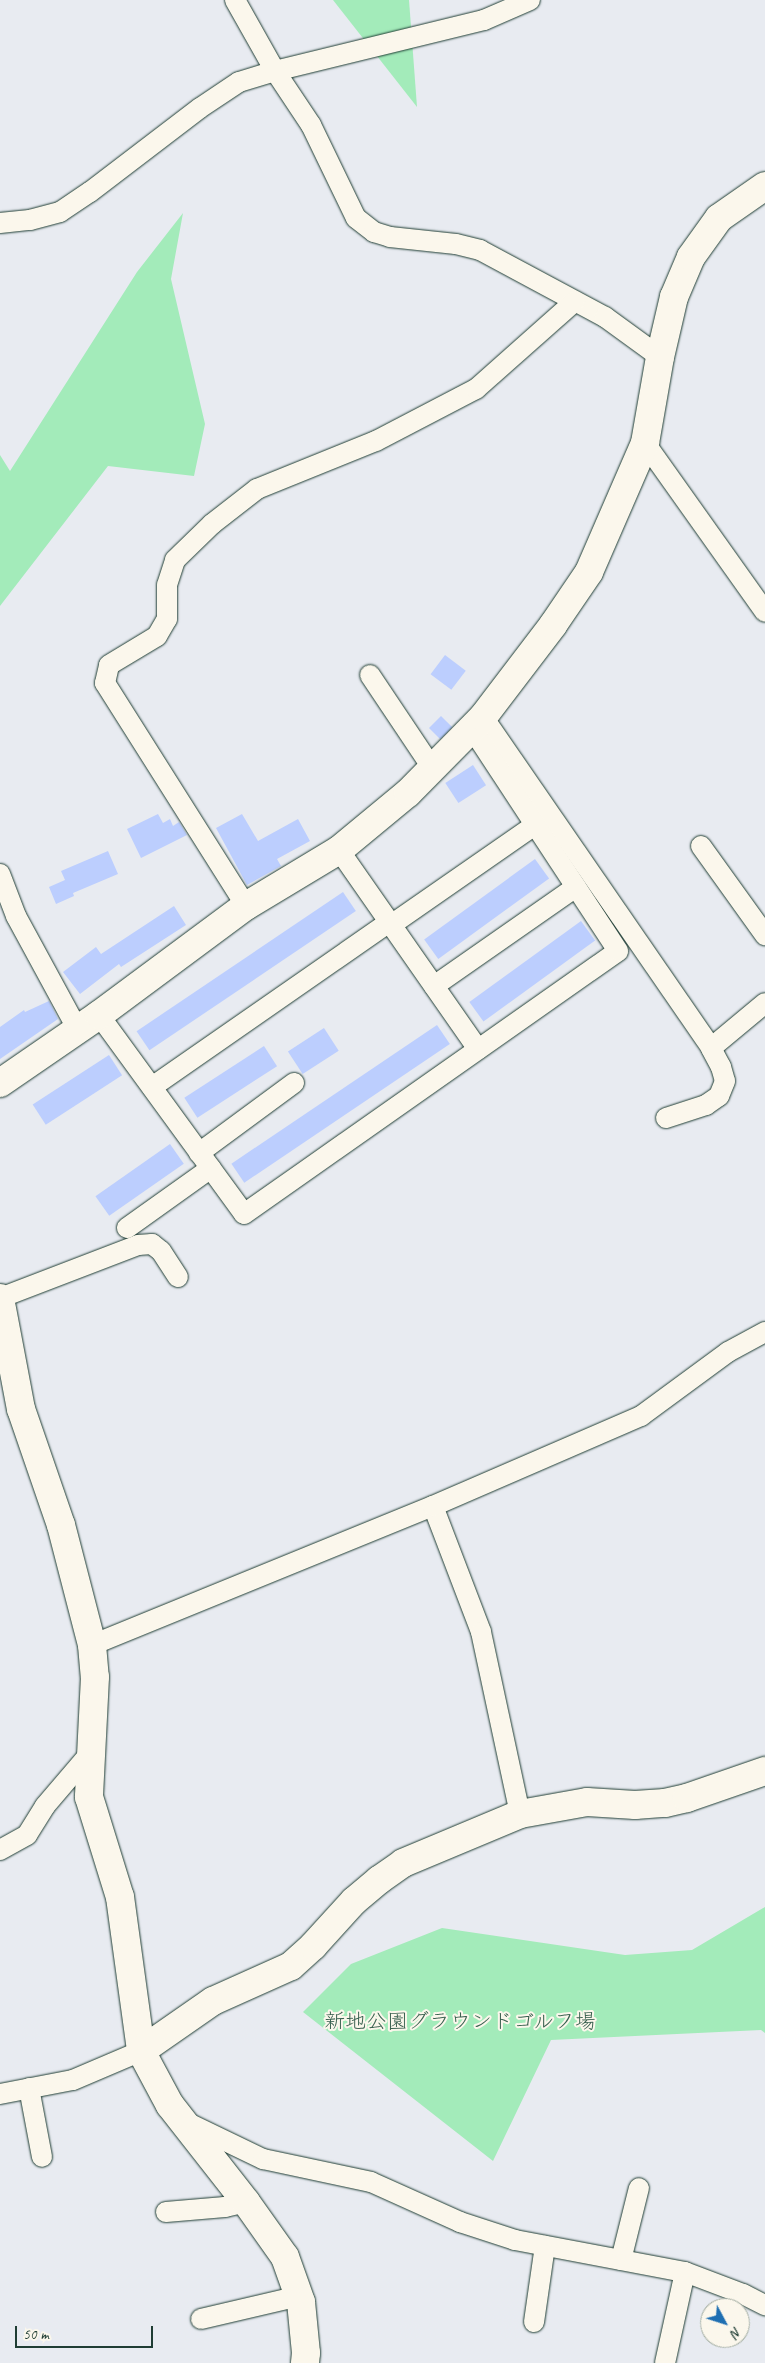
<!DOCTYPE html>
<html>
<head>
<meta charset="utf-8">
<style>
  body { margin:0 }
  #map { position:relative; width:765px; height:2363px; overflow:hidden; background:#e8ebf1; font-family:Caveat,"Klee One",sans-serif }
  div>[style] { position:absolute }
  .green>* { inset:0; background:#a3ebba }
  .building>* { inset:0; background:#bccefe; transform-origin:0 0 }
  .roads { filter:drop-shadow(0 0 1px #1f3d34) drop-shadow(0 0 1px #1f3d34) }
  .street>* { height:20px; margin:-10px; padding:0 10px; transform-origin:10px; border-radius:10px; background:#fbf7ec }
  .secondary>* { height:28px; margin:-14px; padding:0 14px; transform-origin:14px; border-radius:14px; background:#fbf7ec }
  span { translate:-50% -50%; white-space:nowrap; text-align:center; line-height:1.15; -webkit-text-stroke:4px #fbf7ec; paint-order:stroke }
  .park-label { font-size:21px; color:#39604f }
  .north { position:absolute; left:700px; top:2298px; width:50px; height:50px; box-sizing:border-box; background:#fbf7ec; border:1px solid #a3ada2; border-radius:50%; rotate:130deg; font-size:14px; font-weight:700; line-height:20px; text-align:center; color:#1f3d34 }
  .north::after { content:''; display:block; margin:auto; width:18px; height:22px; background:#1f6fb2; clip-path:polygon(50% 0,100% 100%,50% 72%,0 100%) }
  .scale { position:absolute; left:15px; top:2326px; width:138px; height:22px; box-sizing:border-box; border:2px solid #1f3d34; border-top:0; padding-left:6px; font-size:15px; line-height:18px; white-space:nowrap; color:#1f3d34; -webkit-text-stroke:4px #fbf7ec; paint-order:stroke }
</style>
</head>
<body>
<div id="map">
  <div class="green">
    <i style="clip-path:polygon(333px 0,409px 0,417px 107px)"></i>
    <i style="clip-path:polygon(183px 213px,171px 279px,205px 424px,194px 476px,108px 466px,0 606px,0 455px,10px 471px,137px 272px)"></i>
    <i style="clip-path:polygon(765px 1907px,765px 2033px,761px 2030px,551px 2040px,493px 2161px,303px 2012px,351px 1964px,442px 1928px,625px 1955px,692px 1950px)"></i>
  </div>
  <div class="building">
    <i style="left:445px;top:655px;width:26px;height:24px;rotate:37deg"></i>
    <i style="left:441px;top:716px;width:16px;height:17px;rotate:45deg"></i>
    <i style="left:473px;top:765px;width:24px;height:33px;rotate:57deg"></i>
    <i style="clip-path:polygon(158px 814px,163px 823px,170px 819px,173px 826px,179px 822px,187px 835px,141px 858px,127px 829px)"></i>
    <i style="clip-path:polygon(242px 814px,258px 841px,298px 819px,310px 841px,277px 859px,281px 866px,247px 885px,216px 828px)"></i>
    <i style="clip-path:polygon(108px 851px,118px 874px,73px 893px,74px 896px,56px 904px,49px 887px,65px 880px,61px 871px)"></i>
    <i style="left:535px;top:859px;width:24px;height:137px;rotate:54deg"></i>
    <i style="left:343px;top:892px;width:23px;height:249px;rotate:56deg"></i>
    <i style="clip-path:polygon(174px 906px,186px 925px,121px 967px,119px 964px,80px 994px,63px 972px,96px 947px,101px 954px)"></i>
    <i style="left:581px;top:921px;width:24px;height:138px;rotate:54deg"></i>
    <i style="clip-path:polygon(49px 1001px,58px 1019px,0 1059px,0 1027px,24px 1010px,25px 1012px)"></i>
    <i style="left:437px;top:1025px;width:23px;height:248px;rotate:56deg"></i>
    <i style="left:324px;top:1028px;width:27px;height:43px;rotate:57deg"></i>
    <i style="left:264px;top:1046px;width:24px;height:95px;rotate:57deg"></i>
    <i style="left:109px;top:1055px;width:24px;height:91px;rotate:57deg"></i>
    <i style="left:170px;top:1144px;width:24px;height:91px;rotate:55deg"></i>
  </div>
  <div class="roads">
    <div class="street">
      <i style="left:235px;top:0;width:81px;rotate:60.6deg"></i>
      <i style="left:275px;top:71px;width:215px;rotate:-13.7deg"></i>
      <i style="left:484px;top:20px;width:50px;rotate:-23.5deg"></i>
      <i style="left:0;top:223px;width:30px;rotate:-6deg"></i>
      <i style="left:30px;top:220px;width:31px;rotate:-15deg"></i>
      <i style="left:60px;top:212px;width:36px;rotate:-34deg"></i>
      <i style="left:90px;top:192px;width:138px;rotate:-37.4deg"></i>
      <i style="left:200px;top:108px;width:47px;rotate:-33.7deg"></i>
      <i style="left:239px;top:82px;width:38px;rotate:-17deg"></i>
      <i style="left:275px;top:71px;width:65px;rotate:56.3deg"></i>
      <i style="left:311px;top:125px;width:103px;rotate:64.2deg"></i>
      <i style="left:356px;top:218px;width:23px;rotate:38deg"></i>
      <i style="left:374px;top:232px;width:17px;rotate:17deg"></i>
      <i style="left:390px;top:237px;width:66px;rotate:6.1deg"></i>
      <i style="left:456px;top:244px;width:25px;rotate:14deg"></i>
      <i style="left:480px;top:250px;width:142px;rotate:28.2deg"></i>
      <i style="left:605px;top:317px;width:68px;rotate:36deg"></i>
      <i style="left:645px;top:443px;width:207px;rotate:54.6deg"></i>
      <i style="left:370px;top:675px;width:113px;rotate:56.2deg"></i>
      <i style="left:483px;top:717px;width:402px;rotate:55.4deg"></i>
      <i style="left:711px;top:1048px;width:70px;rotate:-39.8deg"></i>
      <i style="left:701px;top:846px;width:110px;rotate:54.3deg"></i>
      <i style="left:339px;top:850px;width:243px;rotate:55.1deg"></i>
      <i style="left:0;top:874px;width:45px;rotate:69.1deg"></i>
      <i style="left:16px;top:916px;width:130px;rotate:61.5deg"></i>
      <i style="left:246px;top:906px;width:264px;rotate:-122.3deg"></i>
      <i style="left:105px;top:683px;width:18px;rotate:-77deg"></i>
      <i style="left:109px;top:665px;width:56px;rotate:-31.1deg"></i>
      <i style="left:157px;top:636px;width:20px;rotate:-60deg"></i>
      <i style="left:167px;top:619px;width:34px;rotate:-90deg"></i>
      <i style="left:167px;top:585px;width:26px;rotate:-72deg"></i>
      <i style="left:175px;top:560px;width:52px;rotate:-44.2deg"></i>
      <i style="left:212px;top:524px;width:57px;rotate:-37.9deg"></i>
      <i style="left:257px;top:489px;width:128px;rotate:-22deg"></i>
      <i style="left:376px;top:441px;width:113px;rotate:-27.5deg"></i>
      <i style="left:476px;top:389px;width:132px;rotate:-41.6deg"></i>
      <i style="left:391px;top:925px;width:175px;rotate:-34.8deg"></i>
      <i style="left:434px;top:986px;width:173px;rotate:-34.9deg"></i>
      <i style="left:99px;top:1015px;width:246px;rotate:53.9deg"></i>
      <i style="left:244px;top:1214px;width:457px;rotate:-35.1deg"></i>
      <i style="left:618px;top:951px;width:266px;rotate:-123.3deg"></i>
      <i style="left:152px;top:1087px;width:289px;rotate:-34.8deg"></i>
      <i style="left:666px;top:1118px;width:42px;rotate:-18deg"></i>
      <i style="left:706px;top:1105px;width:16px;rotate:-35deg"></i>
      <i style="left:719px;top:1096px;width:16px;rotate:-68deg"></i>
      <i style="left:725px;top:1081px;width:15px;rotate:-106deg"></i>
      <i style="left:721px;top:1067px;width:21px;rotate:-118deg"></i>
      <i style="left:199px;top:1153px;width:118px;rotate:-36.4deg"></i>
      <i style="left:127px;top:1228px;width:103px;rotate:-35.5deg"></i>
      <i style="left:0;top:1298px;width:148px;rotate:-21deg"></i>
      <i style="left:138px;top:1245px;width:14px;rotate:-4deg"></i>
      <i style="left:152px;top:1244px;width:11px;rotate:38deg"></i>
      <i style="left:161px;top:1251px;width:31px;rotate:57deg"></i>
      <i style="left:433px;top:1506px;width:135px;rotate:69.1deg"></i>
      <i style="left:481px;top:1632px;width:186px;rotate:77.9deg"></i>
      <i style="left:92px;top:1645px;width:368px;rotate:-22.2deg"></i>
      <i style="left:433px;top:1506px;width:227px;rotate:-23.4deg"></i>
      <i style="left:641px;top:1416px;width:108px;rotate:-36.3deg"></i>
      <i style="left:728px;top:1352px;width:42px;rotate:-28.4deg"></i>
      <i style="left:0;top:1850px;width:31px;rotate:-29deg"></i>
      <i style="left:27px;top:1835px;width:34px;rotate:-58deg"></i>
      <i style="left:45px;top:1806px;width:72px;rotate:-49.5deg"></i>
      <i style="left:29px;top:2088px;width:70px;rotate:79.3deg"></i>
      <i style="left:0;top:2094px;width:74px;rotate:-10.9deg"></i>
      <i style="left:73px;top:2080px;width:74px;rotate:-23.1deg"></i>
      <i style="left:184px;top:2121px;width:88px;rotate:25.7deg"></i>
      <i style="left:263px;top:2159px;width:110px;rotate:12deg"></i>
      <i style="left:371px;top:2182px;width:98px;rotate:24.2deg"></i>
      <i style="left:460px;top:2222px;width:58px;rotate:18.1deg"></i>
      <i style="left:515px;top:2240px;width:173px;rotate:10.7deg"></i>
      <i style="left:685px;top:2272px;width:62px;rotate:20.8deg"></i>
      <i style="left:743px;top:2294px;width:25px;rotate:27deg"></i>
      <i style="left:166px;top:2212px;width:59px;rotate:-4.8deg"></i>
      <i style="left:225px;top:2207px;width:22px;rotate:-13deg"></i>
      <i style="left:621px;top:2260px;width:74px;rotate:-76deg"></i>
      <i style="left:201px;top:2319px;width:101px;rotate:-13.2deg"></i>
      <i style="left:534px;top:2322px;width:77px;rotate:-81.8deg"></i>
      <i style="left:665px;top:2363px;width:93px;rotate:-77.6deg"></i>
    </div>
    <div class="secondary">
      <i style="left:0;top:1083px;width:120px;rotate:-34.5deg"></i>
      <i style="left:99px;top:1015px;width:183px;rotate:-36.6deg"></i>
      <i style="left:246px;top:906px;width:109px;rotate:-31.1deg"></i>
      <i style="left:339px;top:850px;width:89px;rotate:-39.6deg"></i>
      <i style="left:408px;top:793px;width:107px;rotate:-45.4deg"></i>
      <i style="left:483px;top:717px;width:116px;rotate:-52.7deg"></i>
      <i style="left:553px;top:625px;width:64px;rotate:-55.8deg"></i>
      <i style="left:589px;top:572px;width:141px;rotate:-66.5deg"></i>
      <i style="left:645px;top:443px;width:87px;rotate:-80.1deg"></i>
      <i style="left:660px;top:357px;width:62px;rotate:-76.9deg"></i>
      <i style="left:674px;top:297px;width:43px;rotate:-67deg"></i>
      <i style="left:691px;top:257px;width:48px;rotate:-54.3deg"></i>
      <i style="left:719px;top:218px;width:56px;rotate:-34.8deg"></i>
      <i style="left:0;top:1298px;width:113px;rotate:79.3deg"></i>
      <i style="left:21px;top:1409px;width:123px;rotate:71deg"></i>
      <i style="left:61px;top:1525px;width:124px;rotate:75.5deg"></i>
      <i style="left:92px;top:1645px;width:32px;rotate:85deg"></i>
      <i style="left:95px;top:1677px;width:120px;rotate:92.9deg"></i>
      <i style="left:89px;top:1797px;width:105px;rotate:72.8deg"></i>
      <i style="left:120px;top:1897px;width:155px;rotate:82.2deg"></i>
      <i style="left:141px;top:2051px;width:61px;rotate:61.8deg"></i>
      <i style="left:170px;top:2105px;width:123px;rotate:51.9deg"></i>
      <i style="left:246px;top:2202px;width:67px;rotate:54.7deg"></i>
      <i style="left:285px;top:2257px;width:48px;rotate:70.4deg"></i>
      <i style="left:301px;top:2302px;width:51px;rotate:84.4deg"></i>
      <i style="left:306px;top:2353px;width:10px;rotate:96deg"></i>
      <i style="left:141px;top:2051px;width:88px;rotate:-34.8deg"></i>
      <i style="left:213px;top:2001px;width:85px;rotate:-24.2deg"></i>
      <i style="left:291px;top:1966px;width:30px;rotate:-42deg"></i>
      <i style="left:313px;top:1946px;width:61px;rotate:-47.7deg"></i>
      <i style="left:354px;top:1901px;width:33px;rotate:-40deg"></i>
      <i style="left:379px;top:1880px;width:29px;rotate:-35deg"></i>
      <i style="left:403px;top:1863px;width:127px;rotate:-22.7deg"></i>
      <i style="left:520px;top:1814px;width:68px;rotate:-10.2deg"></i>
      <i style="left:587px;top:1802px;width:48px;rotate:3.6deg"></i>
      <i style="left:635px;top:1805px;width:30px;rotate:-4deg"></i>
      <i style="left:665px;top:1803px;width:23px;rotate:-13deg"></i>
      <i style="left:687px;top:1798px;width:83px;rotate:-19.1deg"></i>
    </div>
  </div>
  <div class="park-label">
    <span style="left:460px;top:2021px">新地公園グラウンドゴルフ場</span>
  </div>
  <div class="north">N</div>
  <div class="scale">50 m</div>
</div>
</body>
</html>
